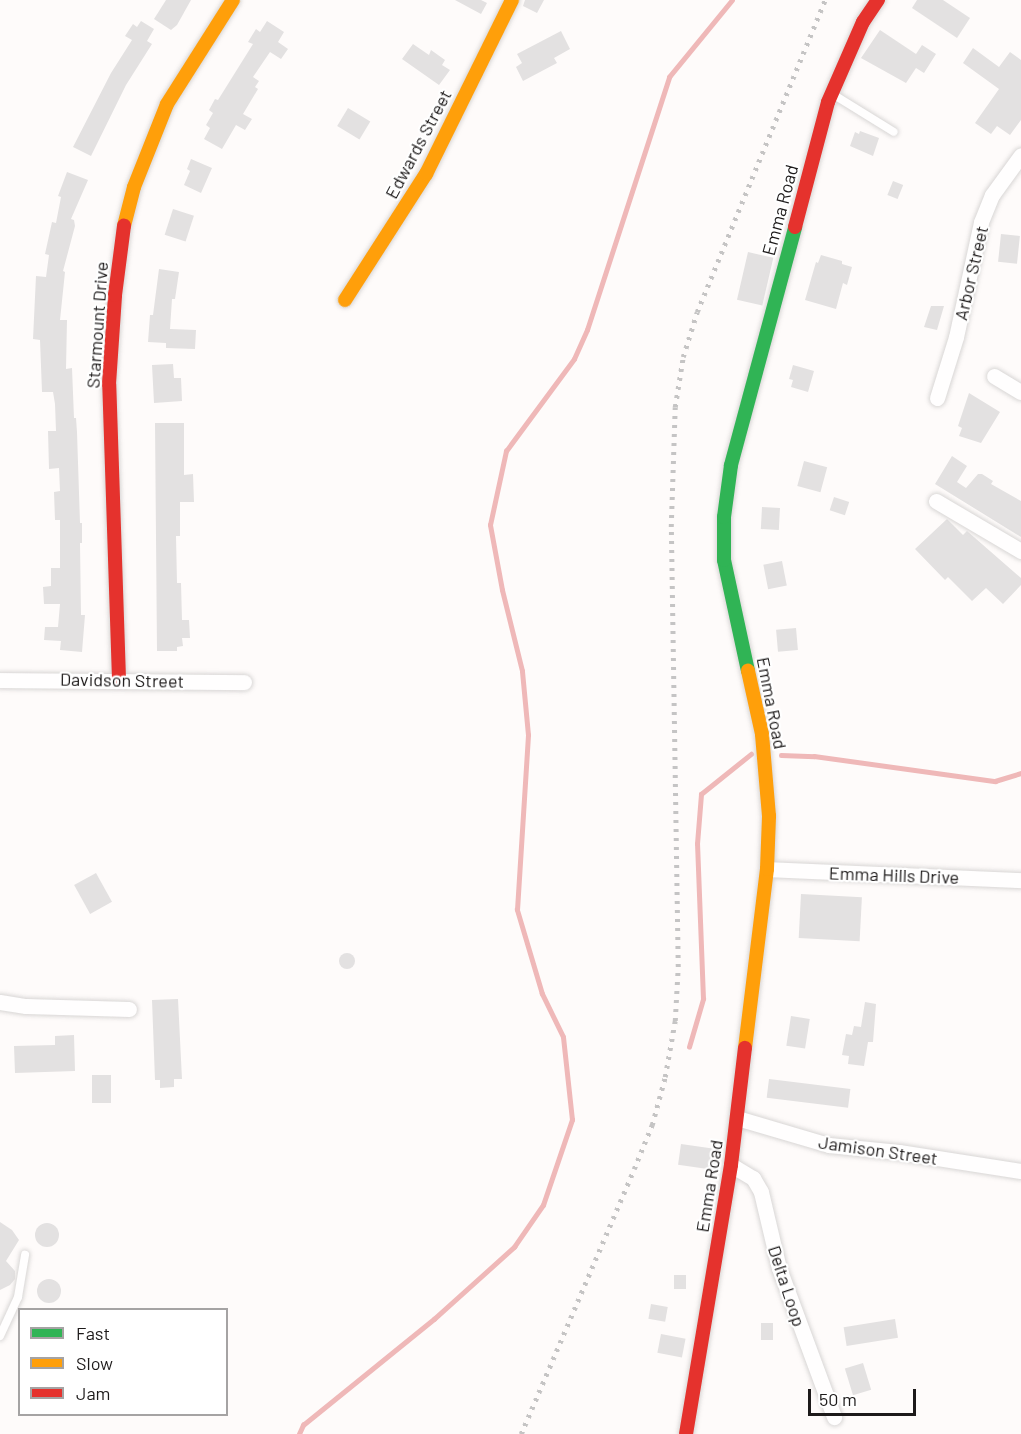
<!DOCTYPE html>
<html>
<head>
<meta charset="utf-8">
<style>
  body { margin:0 }
  #map { position:relative; width:1021px; height:1434px; overflow:hidden; background:#fefbfa; font-family:Barlow,sans-serif }
  div>[style] { position:absolute }
  .stream>* { height:4.5px; margin:-2.25px; padding:0 2.25px; transform-origin:2.25px; border-radius:2.25px; background:#efb8b8 }
  .building>* { inset:0; background:#e3e1e1; transform-origin:0 0 }
  .round { border-radius:50% }
  .roads { filter:drop-shadow(0 0 2px #d8d6d5) drop-shadow(0 0 2px #d8d6d5) }
  .lane>* { height:8px; margin:-4px; padding:0 4px; transform-origin:4px; border-radius:4px; background:#fffefe }
  .street>* { height:15px; margin:-7.5px; padding:0 7.5px; transform-origin:7.5px; border-radius:7.5px; background:#fffefe }
  .fast>* { height:14px; margin:-7px; padding:0 7px; transform-origin:7px; border-radius:7px; background:#30b455 }
  .slow>* { height:14px; margin:-7px; padding:0 7px; transform-origin:7px; border-radius:7px; background:#ff9f0a }
  .jam>* { height:14px; margin:-7px; padding:0 7px; transform-origin:7px; border-radius:7px; background:#e5322d }
  .rail>* { height:4.5px; margin-top:-2.25px; transform-origin:0; background:repeating-linear-gradient(90deg,#c5c4c4 0 3px,transparent 0 9px) }
  span { translate:-50% -50%; white-space:nowrap; text-align:center; line-height:1.15; -webkit-text-stroke:4.5px #fff; paint-order:stroke }
  .street-label { font-size:18px; color:#1d1a1a }
  .legend { position:absolute; left:18px; top:1308px; width:210px; height:108px; box-sizing:border-box; background:#fff; border:2px solid #a5a3a3; margin:0; padding:8px 10px; list-style:none; font-size:18px; color:#1d1a1a }
  .legend li { display:flex; align-items:center; gap:12px; height:30px }
  .legend b { width:30px; border:2px solid #a5a3a3 }
  .scale { position:absolute; left:808px; top:1389px; width:108px; height:27px; box-sizing:border-box; border:3px solid #1d1a1a; border-top:0; padding-left:8px; font-size:18px; line-height:21px; white-space:nowrap; color:#1d1a1a; -webkit-text-stroke:4px #fff; paint-order:stroke }
</style>
</head>
<body>
<div id="map">
  <div class="stream">
    <i style="left:781px;top:755px;width:33px;rotate:2deg"></i>
    <i style="left:814px;top:756px;width:183px;rotate:7.9deg"></i>
    <i style="left:995px;top:781px;width:27px;rotate:-17deg"></i>
    <i style="left:689px;top:1047px;width:50px;rotate:-73.7deg"></i>
    <i style="left:703px;top:999px;width:155px;rotate:-92.2deg"></i>
    <i style="left:697px;top:844px;width:50px;rotate:-85.4deg"></i>
    <i style="left:701px;top:794px;width:64px;rotate:-38.7deg"></i>
    <i style="left:299px;top:1434px;width:10px;rotate:-66deg"></i>
    <i style="left:303px;top:1425px;width:169px;rotate:-39deg"></i>
    <i style="left:434px;top:1319px;width:108px;rotate:-42deg"></i>
    <i style="left:514px;top:1247px;width:51px;rotate:-55.4deg"></i>
    <i style="left:543px;top:1205px;width:90px;rotate:-71.2deg"></i>
    <i style="left:572px;top:1120px;width:83px;rotate:-96.2deg"></i>
    <i style="left:563px;top:1037px;width:48px;rotate:-116deg"></i>
    <i style="left:542px;top:994px;width:88px;rotate:-106.6deg"></i>
    <i style="left:517px;top:910px;width:175px;rotate:-86.4deg"></i>
    <i style="left:528px;top:735px;width:64px;rotate:-95.4deg"></i>
    <i style="left:522px;top:671px;width:83px;rotate:-103.9deg"></i>
    <i style="left:502px;top:590px;width:66px;rotate:-100.5deg"></i>
    <i style="left:490px;top:525px;width:76px;rotate:-77.8deg"></i>
    <i style="left:506px;top:451px;width:114px;rotate:-53.5deg"></i>
    <i style="left:574px;top:359px;width:32px;rotate:-66deg"></i>
    <i style="left:587px;top:330px;width:266px;rotate:-72deg"></i>
    <i style="left:669px;top:77px;width:99px;rotate:-50.7deg"></i>
  </div>
  <div class="building">
    <i style="clip-path:polygon(166px 0,191px 0,177px 25px,171px 30px,154px 19px)"></i>
    <i style="clip-path:polygon(455px 0,481px 0,487px 3px,481px 14px)"></i>
    <i style="clip-path:polygon(525px 0,544px 0,537px 13px,523px 6px)"></i>
    <i style="clip-path:polygon(917px 0,943px 0,970px 18px,957px 38px,912px 8px)"></i>
    <i style="clip-path:polygon(141px 21px,154px 29px,147px 41px,152px 44px,126px 85px,91px 156px,73px 147px,111px 73px,132px 40px,125px 36px,133px 24px,137px 27px)"></i>
    <i style="clip-path:polygon(267px 21px,284px 32px,278px 42px,288px 49px,281px 59px,270px 52px,253px 77px,259px 81px,255px 87px,258px 89px,243px 114px,252px 119px,245px 130px,236px 125px,222px 149px,204px 139px,210px 128px,206px 125px,213px 113px,209px 110px,215px 99px,218px 100px,253px 44px,248px 42px,256px 29px,260px 32px)"></i>
    <i style="clip-path:polygon(880px 30px,916px 54px,922px 45px,936px 54px,924px 73px,916px 68px,906px 83px,861px 58px)"></i>
    <i style="clip-path:polygon(561px 31px,570px 49px,554px 58px,557px 63px,523px 81px,516px 67px,522px 63px,517px 54px)"></i>
    <i style="clip-path:polygon(413px 44px,429px 55px,431px 50px,445px 60px,442px 65px,450px 70px,439px 85px,402px 59px)"></i>
    <i style="clip-path:polygon(973px 48px,999px 67px,1010px 52px,1021px 60px,1021px 120px,1010px 135px,997px 126px,991px 134px,975px 123px,999px 89px,963px 63px)"></i>
    <i style="left:348px;top:108px;width:26px;height:21px;rotate:31deg"></i>
    <i style="clip-path:polygon(860px 131px,879px 138px,873px 156px,850px 146px,855px 132px,859px 134px)"></i>
    <i style="clip-path:polygon(191px 159px,212px 168px,201px 193px,184px 185px,190px 171px,187px 169px)"></i>
    <i style="clip-path:polygon(67px 172px,88px 180px,71px 219px,74px 220px,75px 226px,63px 271px,65px 272px,60px 320px,67px 320px,66px 369px,72px 368px,74px 418px,76px 418px,77px 432px,80px 523px,82px 523px,82px 543px,80px 543px,81px 615px,85px 615px,82px 652px,60px 650px,61px 641px,44px 640px,45px 627px,58px 627px,60px 604px,44px 604px,43px 587px,51px 586px,51px 568px,60px 568px,60px 520px,55px 520px,54px 492px,60px 491px,59px 468px,49px 469px,48px 431px,56px 431px,55px 404px,53px 392px,42px 392px,40px 340px,33px 339px,36px 276px,46px 277px,49px 255px,45px 254px,52px 222px,56px 223px,61px 197px,58px 196px)"></i>
    <i style="left:893px;top:181px;width:11px;height:15px;rotate:22deg"></i>
    <i style="left:173px;top:209px;width:22px;height:27px;rotate:18deg"></i>
    <i style="left:1001px;top:234px;width:19px;height:28px;rotate:6deg"></i>
    <i style="left:748px;top:252px;width:26px;height:49px;rotate:13deg"></i>
    <i style="clip-path:polygon(821px 255px,842px 261px,842px 264px,852px 267px,847px 285px,843px 283px,836px 309px,805px 300px,816px 262px,818px 263px)"></i>
    <i style="clip-path:polygon(159px 269px,179px 272px,175px 299px,172px 299px,170px 329px,196px 330px,195px 349px,166px 348px,166px 343px,148px 342px,150px 315px,153px 315px)"></i>
    <i style="clip-path:polygon(931px 306px,944px 306px,937px 330px,924px 327px)"></i>
    <i style="clip-path:polygon(173px 364px,174px 378px,181px 378px,182px 401px,154px 403px,152px 365px)"></i>
    <i style="clip-path:polygon(793px 365px,814px 371px,808px 392px,791px 387px,793px 380px,789px 379px)"></i>
    <i style="clip-path:polygon(969px 393px,1000px 412px,981px 443px,959px 436px,962px 428px,958px 426px)"></i>
    <i style="clip-path:polygon(155px 423px,184px 423px,184px 475px,193px 474px,194px 502px,180px 502px,180px 536px,176px 536px,177px 583px,181px 583px,182px 620px,189px 620px,190px 638px,182px 638px,183px 646px,177px 647px,177px 651px,157px 651px)"></i>
    <i style="clip-path:polygon(952px 456px,967px 466px,957px 482px,966px 488px,978px 474px,982px 474px,993px 481px,991px 484px,1021px 501px,1021px 537px,935px 484px)"></i>
    <i style="left:804px;top:461px;width:24px;height:26px;rotate:15deg"></i>
    <i style="left:834px;top:497px;width:16px;height:14px;rotate:18deg"></i>
    <i style="left:762px;top:507px;width:18px;height:22px;rotate:3deg"></i>
    <i style="clip-path:polygon(947px 519px,963px 535px,967px 531px,1021px 578px,1021px 585px,1003px 604px,986px 588px,972px 601px,948px 577px,945px 580px,915px 549px)"></i>
    <i style="left:782px;top:561px;width:25px;height:19px;rotate:79deg"></i>
    <i style="left:796px;top:628px;width:22px;height:20px;rotate:85deg"></i>
    <i style="left:96px;top:873px;width:33px;height:25px;rotate:61deg"></i>
    <i style="left:801px;top:894px;width:61px;height:44px;rotate:3deg"></i>
    <i class="round" style="left:339px;top:953px;width:16px;height:16px"></i>
    <i style="clip-path:polygon(178px 999px,182px 1079px,174px 1079px,174px 1087px,160px 1088px,160px 1080px,155px 1080px,152px 1000px)"></i>
    <i style="clip-path:polygon(865px 1002px,876px 1004px,873px 1042px,868px 1042px,864px 1066px,848px 1064px,849px 1056px,842px 1055px,846px 1034px,852px 1035px,854px 1026px,861px 1027px)"></i>
    <i style="left:791px;top:1016px;width:19px;height:30px;rotate:9deg"></i>
    <i style="clip-path:polygon(74px 1035px,75px 1071px,15px 1073px,14px 1046px,55px 1045px,55px 1036px)"></i>
    <i style="left:92px;top:1075px;width:19px;height:28px"></i>
    <i style="left:769px;top:1079px;width:82px;height:19px;rotate:7deg"></i>
    <i style="left:681px;top:1144px;width:37px;height:21px;rotate:8deg"></i>
    <i style="clip-path:polygon(0 1222px,12px 1230px,19px 1240px,6px 1261px,15px 1271px,15px 1279px,10px 1285px,0 1290px)"></i>
    <i class="round" style="left:35px;top:1223px;width:24px;height:24px"></i>
    <i style="left:674px;top:1275px;width:12px;height:14px"></i>
    <i class="round" style="left:37px;top:1279px;width:24px;height:24px"></i>
    <i style="left:651px;top:1304px;width:17px;height:15px;rotate:10deg"></i>
    <i style="left:895px;top:1319px;width:19px;height:52px;rotate:81deg"></i>
    <i style="left:761px;top:1323px;width:12px;height:17px"></i>
    <i style="left:661px;top:1334px;width:25px;height:19px;rotate:11deg"></i>
    <i style="left:863px;top:1363px;width:28px;height:19px;rotate:73deg"></i>
  </div>
  <div class="roads">
    <div class="lane">
      <i style="left:834px;top:95px;width:70px;rotate:31.7deg"></i>
      <i style="left:0;top:1336px;width:43px;rotate:-65.2deg"></i>
      <i style="left:18px;top:1297px;width:43px;rotate:-80.5deg"></i>
    </div>
    <div class="street">
      <i style="left:994px;top:376px;width:31px;rotate:31deg"></i>
      <i style="left:937px;top:398px;width:64px;rotate:-72.7deg"></i>
      <i style="left:956px;top:337px;width:118px;rotate:-77.7deg"></i>
      <i style="left:981px;top:222px;width:29px;rotate:-68deg"></i>
      <i style="left:992px;top:195px;width:49px;rotate:-54.1deg"></i>
      <i style="left:936px;top:501px;width:99px;rotate:30.5deg"></i>
      <i style="left:0;top:680px;width:244px;rotate:0.5deg"></i>
      <i style="left:767px;top:869px;width:254px;rotate:2.5deg"></i>
      <i style="left:0;top:1002px;width:26px;rotate:9deg"></i>
      <i style="left:26px;top:1006px;width:103px;rotate:1.7deg"></i>
      <i style="left:737px;top:1118px;width:96px;rotate:16.4deg"></i>
      <i style="left:829px;top:1145px;width:70px;rotate:5.7deg"></i>
      <i style="left:899px;top:1152px;width:123px;rotate:8.9deg"></i>
      <i style="left:731px;top:1165px;width:26px;rotate:31deg"></i>
      <i style="left:753px;top:1178px;width:16px;rotate:60deg"></i>
      <i style="left:761px;top:1192px;width:78px;rotate:76.7deg"></i>
      <i style="left:779px;top:1268px;width:159px;rotate:69.7deg"></i>
    </div>
    <div class="fast">
      <i style="left:748px;top:671px;width:114px;rotate:-102.2deg"></i>
      <i style="left:724px;top:560px;width:43px;rotate:-90deg"></i>
      <i style="left:724px;top:517px;width:52px;rotate:-82.3deg"></i>
      <i style="left:731px;top:465px;width:246px;rotate:-74.9deg"></i>
    </div>
    <div class="slow">
      <i style="left:124px;top:226px;width:40px;rotate:-75.6deg"></i>
      <i style="left:134px;top:187px;width:89px;rotate:-68.3deg"></i>
      <i style="left:167px;top:104px;width:123px;rotate:-57.6deg"></i>
      <i style="left:345px;top:300px;width:150px;rotate:-57.3deg"></i>
      <i style="left:426px;top:174px;width:194px;rotate:-63.7deg"></i>
      <i style="left:745px;top:1048px;width:180px;rotate:-83deg"></i>
      <i style="left:767px;top:869px;width:53px;rotate:-87.8deg"></i>
      <i style="left:769px;top:816px;width:82px;rotate:-94.9deg"></i>
      <i style="left:762px;top:734px;width:65px;rotate:-102.5deg"></i>
    </div>
    <div class="jam">
      <i style="left:795px;top:227px;width:129px;rotate:-75.2deg"></i>
      <i style="left:828px;top:102px;width:87px;rotate:-66.4deg"></i>
      <i style="left:863px;top:22px;width:27px;rotate:-56deg"></i>
      <i style="left:119px;top:679px;width:295px;rotate:-91.9deg"></i>
      <i style="left:109px;top:384px;width:89px;rotate:-86.1deg"></i>
      <i style="left:115px;top:295px;width:70px;rotate:-82.6deg"></i>
      <i style="left:686px;top:1434px;width:273px;rotate:-80.5deg"></i>
      <i style="left:731px;top:1165px;width:118px;rotate:-83.2deg"></i>
    </div>
  </div>
  <div class="rail">
    <i style="left:521px;top:1434px;width:288px;rotate:-66.9deg"></i>
    <i style="left:634px;top:1169px;width:48px;rotate:-67.8deg"></i>
    <i style="left:652px;top:1125px;width:50px;rotate:-74.8deg"></i>
    <i style="left:665px;top:1077px;width:57px;rotate:-79.9deg"></i>
    <i style="left:675px;top:1021px;width:54px;rotate:-86.8deg"></i>
    <i style="left:678px;top:967px;width:440px;rotate:-90.9deg"></i>
    <i style="left:671px;top:527px;width:120px;rotate:-88.1deg"></i>
    <i style="left:675px;top:407px;width:51px;rotate:-80.9deg"></i>
    <i style="left:683px;top:357px;width:47px;rotate:-72.7deg"></i>
    <i style="left:697px;top:312px;width:337px;rotate:-67.7deg"></i>
  </div>
  <div class="street-label">
    <span style="left:418px;top:144px;rotate:-62deg">Edwards Street</span>
    <span style="left:780px;top:210px;rotate:-75deg">Emma Road</span>
    <span style="left:971px;top:273px;rotate:-77deg">Arbor Street</span>
    <span style="left:97px;top:325px;rotate:-86deg">Starmount Drive</span>
    <span style="left:122px;top:680px;rotate:1deg">Davidson Street</span>
    <span style="left:772px;top:703px;rotate:79deg">Emma Road</span>
    <span style="left:894px;top:875px;rotate:2deg">Emma Hills Drive</span>
    <span style="left:878px;top:1150px;rotate:8deg">Jamison Street</span>
    <span style="left:709px;top:1186px;rotate:-81deg">Emma Road</span>
    <span style="left:787px;top:1286px;rotate:72deg">Delta Loop</span>
  </div>
  <ul class="legend">
  <li><b style="height:8px;background:#30b455"></b>Fast</li>
  <li><b style="height:8px;background:#ff9f0a"></b>Slow</li>
  <li><b style="height:8px;background:#e5322d"></b>Jam</li>
  </ul>
  <div class="scale">50 m</div>
</div>
</body>
</html>
